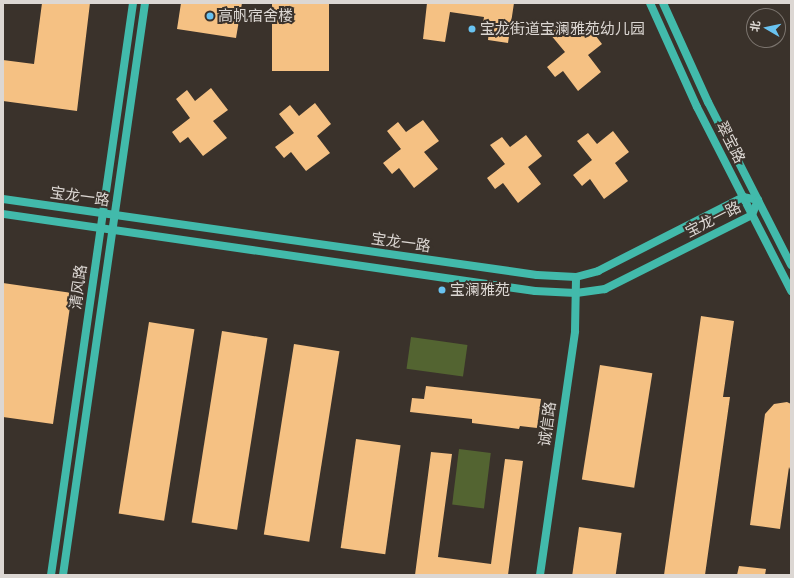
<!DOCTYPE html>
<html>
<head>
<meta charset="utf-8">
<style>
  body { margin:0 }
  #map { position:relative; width:794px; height:578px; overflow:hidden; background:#3a322b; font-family:"PT Sans Narrow","Noto Sans SC",sans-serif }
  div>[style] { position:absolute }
  .green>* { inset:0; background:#536431; transform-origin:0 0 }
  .building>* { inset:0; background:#f5c183; transform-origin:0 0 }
  .secondary>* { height:8px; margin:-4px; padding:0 4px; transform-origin:4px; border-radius:4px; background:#42baab }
  .dots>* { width:11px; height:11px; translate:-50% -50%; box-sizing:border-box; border:2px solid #3a322b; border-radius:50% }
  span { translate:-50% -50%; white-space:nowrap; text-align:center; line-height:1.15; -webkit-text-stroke:4px #3a322b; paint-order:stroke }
  .poi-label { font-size:15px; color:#dcd7d3 }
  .left { translate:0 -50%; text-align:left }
  .street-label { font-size:15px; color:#dcd7d3 }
  .frame { position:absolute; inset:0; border:4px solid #dcd7d3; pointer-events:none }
  .north { position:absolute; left:746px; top:8px; width:40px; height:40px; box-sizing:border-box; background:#3a322b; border:1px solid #7b746e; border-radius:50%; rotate:279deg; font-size:11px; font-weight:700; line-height:16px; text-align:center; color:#dcd7d3 }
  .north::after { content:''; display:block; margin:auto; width:14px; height:18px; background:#69c3f1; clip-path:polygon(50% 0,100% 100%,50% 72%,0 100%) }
</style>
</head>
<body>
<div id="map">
  <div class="green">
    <i style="left:411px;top:337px;width:57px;height:32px;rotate:8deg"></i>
    <i style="left:459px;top:449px;width:32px;height:56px;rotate:7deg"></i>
  </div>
  <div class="building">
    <i style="clip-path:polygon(42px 3px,90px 3px,77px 111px,3px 101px,3px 60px,34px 64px)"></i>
    <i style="clip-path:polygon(181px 3px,242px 3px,236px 38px,177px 29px)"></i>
    <i style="left:272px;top:3px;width:57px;height:68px"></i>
    <i style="clip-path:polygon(427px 3px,514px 3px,508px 43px,488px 40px,489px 30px,482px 29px,484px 17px,450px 12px,445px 42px,423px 39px)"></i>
    <i style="clip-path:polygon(586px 23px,602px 44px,588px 55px,601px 72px,578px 91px,563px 71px,555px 77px,547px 67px,565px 52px,550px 34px,561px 25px,570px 36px)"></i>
    <i style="clip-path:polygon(211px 88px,228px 110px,213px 121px,227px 138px,203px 156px,188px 137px,180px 143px,172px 132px,190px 118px,176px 99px,187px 90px,195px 101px)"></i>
    <i style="clip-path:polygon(315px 103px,331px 124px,317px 136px,330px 153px,306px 171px,291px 152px,284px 158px,275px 147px,294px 133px,279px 114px,290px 105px,299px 116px)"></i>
    <i style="clip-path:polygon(423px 120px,439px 141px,424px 152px,438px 169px,414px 188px,399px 168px,392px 174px,383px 163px,401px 149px,387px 131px,398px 122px,406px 132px)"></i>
    <i style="clip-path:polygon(613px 131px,629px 152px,615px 163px,628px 181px,604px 199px,590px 179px,582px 186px,573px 175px,592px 160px,577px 141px,588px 133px,597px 144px)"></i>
    <i style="clip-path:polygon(526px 135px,542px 156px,528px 167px,541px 184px,518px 203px,503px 183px,495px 189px,487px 178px,505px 164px,490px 145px,502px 137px,510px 147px)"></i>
    <i style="clip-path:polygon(3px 283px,72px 293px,53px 424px,3px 417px)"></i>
    <i style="clip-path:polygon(701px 316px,734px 321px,723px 397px,730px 397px,705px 575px,664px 575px)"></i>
    <i style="left:149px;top:322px;width:46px;height:194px;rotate:9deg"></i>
    <i style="left:222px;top:331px;width:46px;height:194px;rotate:9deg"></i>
    <i style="left:294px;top:344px;width:46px;height:193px;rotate:9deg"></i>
    <i style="left:600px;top:365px;width:53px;height:116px;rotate:9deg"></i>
    <i style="clip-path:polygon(426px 386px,541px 399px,537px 428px,520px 426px,519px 429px,472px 423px,472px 419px,410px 412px,412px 398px,424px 399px)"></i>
    <i style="clip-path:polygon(787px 402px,791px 404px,791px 472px,789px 467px,780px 529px,750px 525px,765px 414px,774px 404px)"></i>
    <i style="left:356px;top:439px;width:45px;height:110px;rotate:8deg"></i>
    <i style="clip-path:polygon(431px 452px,452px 454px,438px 557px,491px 564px,505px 459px,523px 461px,508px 575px,415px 575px)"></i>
    <i style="left:579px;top:527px;width:43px;height:49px;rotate:8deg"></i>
    <i style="clip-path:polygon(739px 566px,766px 569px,765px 575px,737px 575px)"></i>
  </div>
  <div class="secondary">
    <i style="left:650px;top:3px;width:114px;rotate:65.7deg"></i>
    <i style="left:697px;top:107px;width:207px;rotate:62.9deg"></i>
    <i style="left:663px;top:3px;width:109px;rotate:65.6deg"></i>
    <i style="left:708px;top:102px;width:183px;rotate:63deg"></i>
    <i style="left:3px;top:199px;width:539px;rotate:8.1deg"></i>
    <i style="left:537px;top:275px;width:39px;rotate:3deg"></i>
    <i style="left:576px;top:277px;width:23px;rotate:-15deg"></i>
    <i style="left:598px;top:271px;width:163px;rotate:-27deg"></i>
    <i style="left:743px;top:197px;width:15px;rotate:11deg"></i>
    <i style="left:758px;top:200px;width:16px;rotate:112deg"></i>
    <i style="left:752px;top:215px;width:165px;rotate:153.3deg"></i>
    <i style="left:605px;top:289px;width:29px;rotate:172deg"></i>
    <i style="left:576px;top:293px;width:41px;rotate:-177.2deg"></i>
    <i style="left:535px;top:291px;width:538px;rotate:-171.76deg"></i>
    <i style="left:51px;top:575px;width:578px;rotate:-81.84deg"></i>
    <i style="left:63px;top:575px;width:578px;rotate:-81.84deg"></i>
    <i style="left:540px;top:575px;width:246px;rotate:-81.8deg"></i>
    <i style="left:575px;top:331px;width:54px;rotate:-88.9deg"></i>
  </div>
  <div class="dots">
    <i style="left:210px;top:16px;background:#69c3f1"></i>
    <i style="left:472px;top:29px;background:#69c3f1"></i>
    <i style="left:442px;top:290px;background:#69c3f1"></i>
  </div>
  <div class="poi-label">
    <span class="left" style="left:218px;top:16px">高帆宿舍楼</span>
    <span class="left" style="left:480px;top:29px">宝龙街道宝澜雅苑幼儿园</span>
    <span class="left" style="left:450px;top:290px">宝澜雅苑</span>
  </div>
  <div class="street-label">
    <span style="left:731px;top:142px;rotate:63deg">翠宝路</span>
    <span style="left:80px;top:196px;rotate:8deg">宝龙一路</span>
    <span style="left:713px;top:219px;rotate:-27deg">宝龙一路</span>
    <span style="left:401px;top:242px;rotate:8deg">宝龙一路</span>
    <span style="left:78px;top:287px;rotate:-82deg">清风路</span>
    <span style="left:547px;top:424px;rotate:-82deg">诚信路</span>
  </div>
  <div class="frame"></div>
  <div class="north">北</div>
</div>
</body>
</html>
